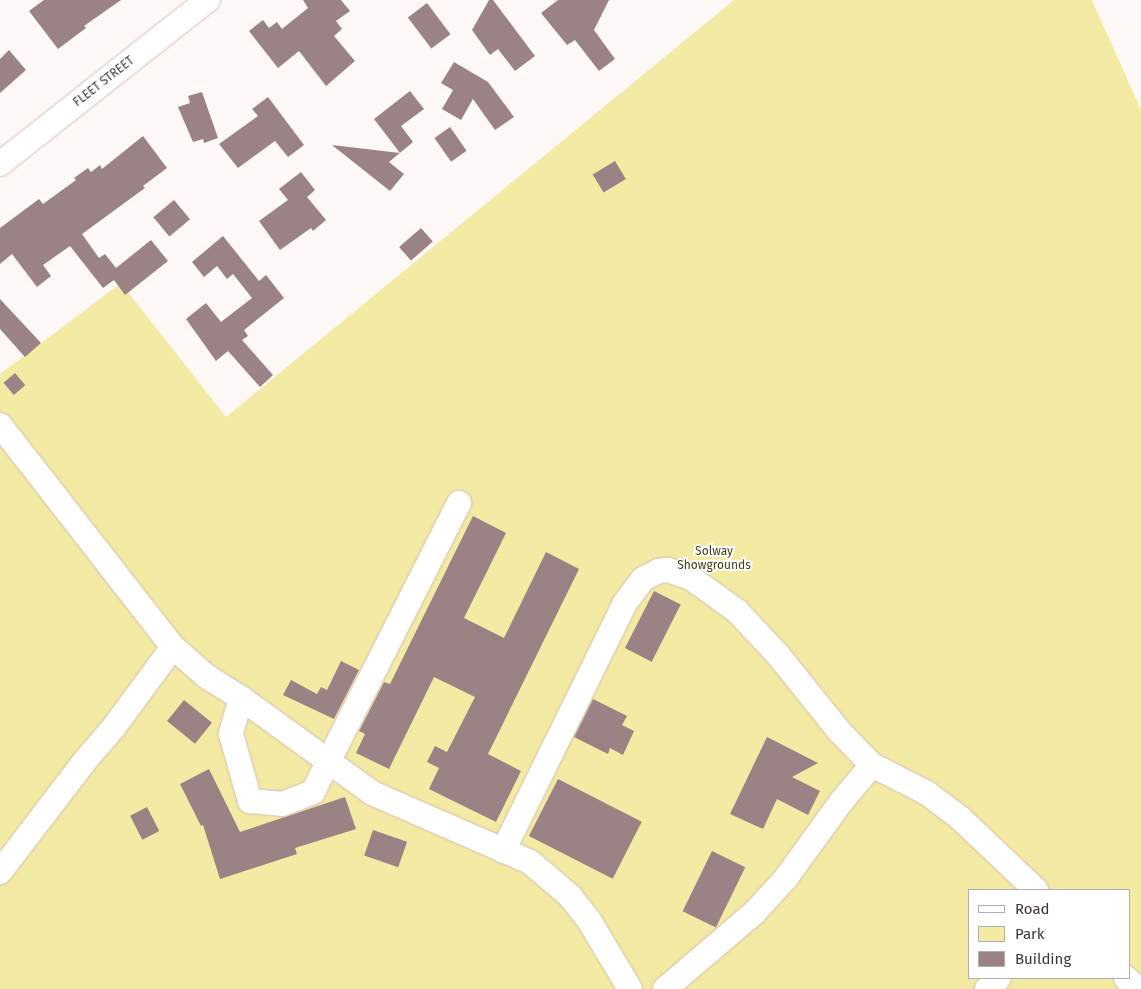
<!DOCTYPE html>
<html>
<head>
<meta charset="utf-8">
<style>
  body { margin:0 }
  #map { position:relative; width:1141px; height:989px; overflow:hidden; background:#fef9f7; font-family:"Fira Sans",sans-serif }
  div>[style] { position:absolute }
  .green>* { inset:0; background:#f3eaa3 }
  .building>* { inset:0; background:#9b8285; transform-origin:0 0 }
  .roads { filter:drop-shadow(0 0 1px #d8c0b7) drop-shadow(0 0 1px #d8c0b7) }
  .minor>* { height:24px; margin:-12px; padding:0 12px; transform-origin:12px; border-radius:12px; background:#fff }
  span { translate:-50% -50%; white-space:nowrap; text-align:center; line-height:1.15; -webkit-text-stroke:4px #fff; paint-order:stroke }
  .street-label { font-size:12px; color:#3e3431 }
  .park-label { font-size:12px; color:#474114 }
  .legend { position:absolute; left:968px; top:889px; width:162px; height:90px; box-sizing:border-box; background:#fff; border:1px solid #b2aead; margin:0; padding:6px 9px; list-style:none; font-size:15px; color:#3e3431 }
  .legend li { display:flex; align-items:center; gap:10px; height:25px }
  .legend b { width:25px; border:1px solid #b2aead }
</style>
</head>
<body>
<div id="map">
  <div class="green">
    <i style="clip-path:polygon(evenodd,734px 0,1092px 0,1141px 110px,1141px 989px,0 989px,0 374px,121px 283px,226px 417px,734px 0,970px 890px,1130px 890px,1130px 978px,970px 978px,970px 890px)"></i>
  </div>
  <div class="building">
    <i style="clip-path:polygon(44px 0,121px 0,84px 26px,86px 28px,58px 49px,29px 11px)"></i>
    <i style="clip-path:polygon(303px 0,341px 0,350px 11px,336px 21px,342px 29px,334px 36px,355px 61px,326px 86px,299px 51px,278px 68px,249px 31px,263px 20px,269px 28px,277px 22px,282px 29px,308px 8px)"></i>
    <i style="clip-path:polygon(489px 0,493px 0,535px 56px,515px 71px,498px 49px,490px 55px,472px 30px)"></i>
    <i style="clip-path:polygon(558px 0,609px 0,594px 30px,615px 59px,599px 71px,575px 40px,567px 45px,541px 13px)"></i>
    <i style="left:427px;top:3px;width:39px;height:24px;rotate:53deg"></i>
    <i style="clip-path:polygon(9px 50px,26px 70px,0 93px,0 59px)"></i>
    <i style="clip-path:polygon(454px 62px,488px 82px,514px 117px,495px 130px,473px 99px,461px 120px,442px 109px,453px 90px,441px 83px)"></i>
    <i style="clip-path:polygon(410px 91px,424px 109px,401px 126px,413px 142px,389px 162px,404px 174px,390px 191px,332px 145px,400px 153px,374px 119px)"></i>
    <i style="clip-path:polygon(202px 92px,218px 138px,204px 143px,203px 139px,193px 142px,178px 107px,190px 103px,188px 96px)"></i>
    <i style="clip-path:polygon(268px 97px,304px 145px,288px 157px,275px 141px,238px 168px,219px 144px,258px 116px,252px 109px)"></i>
    <i style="left:450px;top:127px;width:29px;height:19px;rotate:55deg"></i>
    <i style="clip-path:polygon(143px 136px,167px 168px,143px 186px,145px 188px,82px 234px,99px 258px,105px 254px,116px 268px,151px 240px,168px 261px,125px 295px,114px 280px,103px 288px,70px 246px,43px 265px,51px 276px,37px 287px,12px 254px,0 264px,0 228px,39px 199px,43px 204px,76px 180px,74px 178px,88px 168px,91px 172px,100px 165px,102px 169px)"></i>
    <i style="left:615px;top:161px;width:21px;height:26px;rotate:59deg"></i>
    <i style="clip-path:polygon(301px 172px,315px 190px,307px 197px,326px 220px,313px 231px,311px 228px,280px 250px,259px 221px,288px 200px,279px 189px)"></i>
    <i style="left:174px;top:200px;width:25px;height:27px;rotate:50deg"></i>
    <i style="left:421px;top:228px;width:18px;height:29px;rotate:49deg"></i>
    <i style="clip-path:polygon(223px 236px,259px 281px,266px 275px,284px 298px,244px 330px,248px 336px,242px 340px,273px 375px,260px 387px,228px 351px,216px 361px,186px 319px,206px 303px,221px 322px,252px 298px,233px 274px,227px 279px,217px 266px,204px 277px,192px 262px)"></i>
    <i style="clip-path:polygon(0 299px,41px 343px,25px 357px,0 329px)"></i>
    <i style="left:15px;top:373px;width:16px;height:15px;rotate:50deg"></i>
    <i style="clip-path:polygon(473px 516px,506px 533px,464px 618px,504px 638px,546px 552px,579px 569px,488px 754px,521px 771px,496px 822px,429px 789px,439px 768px,427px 762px,435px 746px,447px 752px,475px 697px,434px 677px,389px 769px,356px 753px,365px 734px,359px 731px,384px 682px,390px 684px)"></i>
    <i style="left:654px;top:591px;width:30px;height:64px;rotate:27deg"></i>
    <i style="clip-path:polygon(341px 661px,359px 670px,334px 719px,283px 695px,291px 680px,317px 694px,321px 687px,327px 690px)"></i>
    <i style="clip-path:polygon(593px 699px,627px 716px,622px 725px,634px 731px,623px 755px,610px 748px,608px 754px,574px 737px)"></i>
    <i style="left:184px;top:700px;width:36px;height:27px;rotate:39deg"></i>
    <i style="clip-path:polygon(767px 737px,818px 763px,792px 777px,820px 791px,808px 815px,777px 799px,763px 829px,730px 814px)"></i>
    <i style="clip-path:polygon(209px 769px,240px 832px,345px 797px,356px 829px,295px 848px,297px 854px,220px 879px,203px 825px,201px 826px,180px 784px)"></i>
    <i style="left:558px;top:779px;width:94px;height:64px;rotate:27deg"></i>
    <i style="left:147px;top:807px;width:27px;height:19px;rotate:63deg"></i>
    <i style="left:373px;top:830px;width:36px;height:27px;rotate:19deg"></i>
    <i style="left:712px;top:851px;width:37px;height:67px;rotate:26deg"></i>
  </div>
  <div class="roads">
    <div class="minor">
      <i style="left:0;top:164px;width:265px;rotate:-38.3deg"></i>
      <i style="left:0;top:425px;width:281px;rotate:52.1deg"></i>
      <i style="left:173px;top:647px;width:44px;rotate:41.3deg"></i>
      <i style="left:206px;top:676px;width:41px;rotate:32.2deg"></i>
      <i style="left:241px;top:698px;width:162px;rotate:35.9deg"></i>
      <i style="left:372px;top:793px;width:172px;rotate:23.6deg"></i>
      <i style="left:530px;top:862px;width:52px;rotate:40.4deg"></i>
      <i style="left:570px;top:896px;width:33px;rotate:52deg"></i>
      <i style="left:590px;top:922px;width:78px;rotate:59.2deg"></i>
      <i style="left:241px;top:698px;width:37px;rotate:106deg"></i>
      <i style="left:231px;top:734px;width:70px;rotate:74.2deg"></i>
      <i style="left:250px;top:801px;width:32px;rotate:5deg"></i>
      <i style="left:282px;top:804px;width:33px;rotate:-21deg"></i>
      <i style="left:313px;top:792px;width:324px;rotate:-63.2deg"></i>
      <i style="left:503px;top:851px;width:276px;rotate:-63.8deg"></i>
      <i style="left:625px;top:603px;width:30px;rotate:-53deg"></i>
      <i style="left:643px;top:579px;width:18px;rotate:-27deg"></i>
      <i style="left:659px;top:571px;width:9px;rotate:-6deg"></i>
      <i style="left:668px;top:570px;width:24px;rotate:19deg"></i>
      <i style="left:691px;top:578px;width:57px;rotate:35.7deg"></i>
      <i style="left:737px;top:611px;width:62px;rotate:47deg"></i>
      <i style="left:779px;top:656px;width:96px;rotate:51.3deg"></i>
      <i style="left:839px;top:731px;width:47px;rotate:45.9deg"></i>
      <i style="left:872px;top:765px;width:62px;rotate:27deg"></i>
      <i style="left:927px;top:793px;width:41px;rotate:37.1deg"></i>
      <i style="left:960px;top:818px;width:105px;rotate:43.5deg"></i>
      <i style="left:0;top:872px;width:138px;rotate:-52.6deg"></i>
      <i style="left:84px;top:762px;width:46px;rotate:-49.4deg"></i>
      <i style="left:114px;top:727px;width:99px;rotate:-53.6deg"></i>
      <i style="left:1126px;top:978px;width:16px;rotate:43deg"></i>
      <i style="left:665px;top:989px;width:118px;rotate:-40.5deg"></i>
      <i style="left:755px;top:912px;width:46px;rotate:-47.6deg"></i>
      <i style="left:786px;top:878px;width:94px;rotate:-54.1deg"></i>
      <i style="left:841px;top:802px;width:48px;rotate:-50deg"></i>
      <i style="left:987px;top:989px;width:16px;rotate:-43deg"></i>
    </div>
  </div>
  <div class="street-label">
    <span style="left:104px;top:82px;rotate:-38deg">FLEET STREET</span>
  </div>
  <div class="park-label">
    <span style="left:714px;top:559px">Solway<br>Showgrounds</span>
  </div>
  <ul class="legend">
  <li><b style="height:6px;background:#fff"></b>Road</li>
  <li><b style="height:14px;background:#f3eaa3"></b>Park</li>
  <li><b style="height:14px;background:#9b8285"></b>Building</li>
  </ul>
</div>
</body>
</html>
